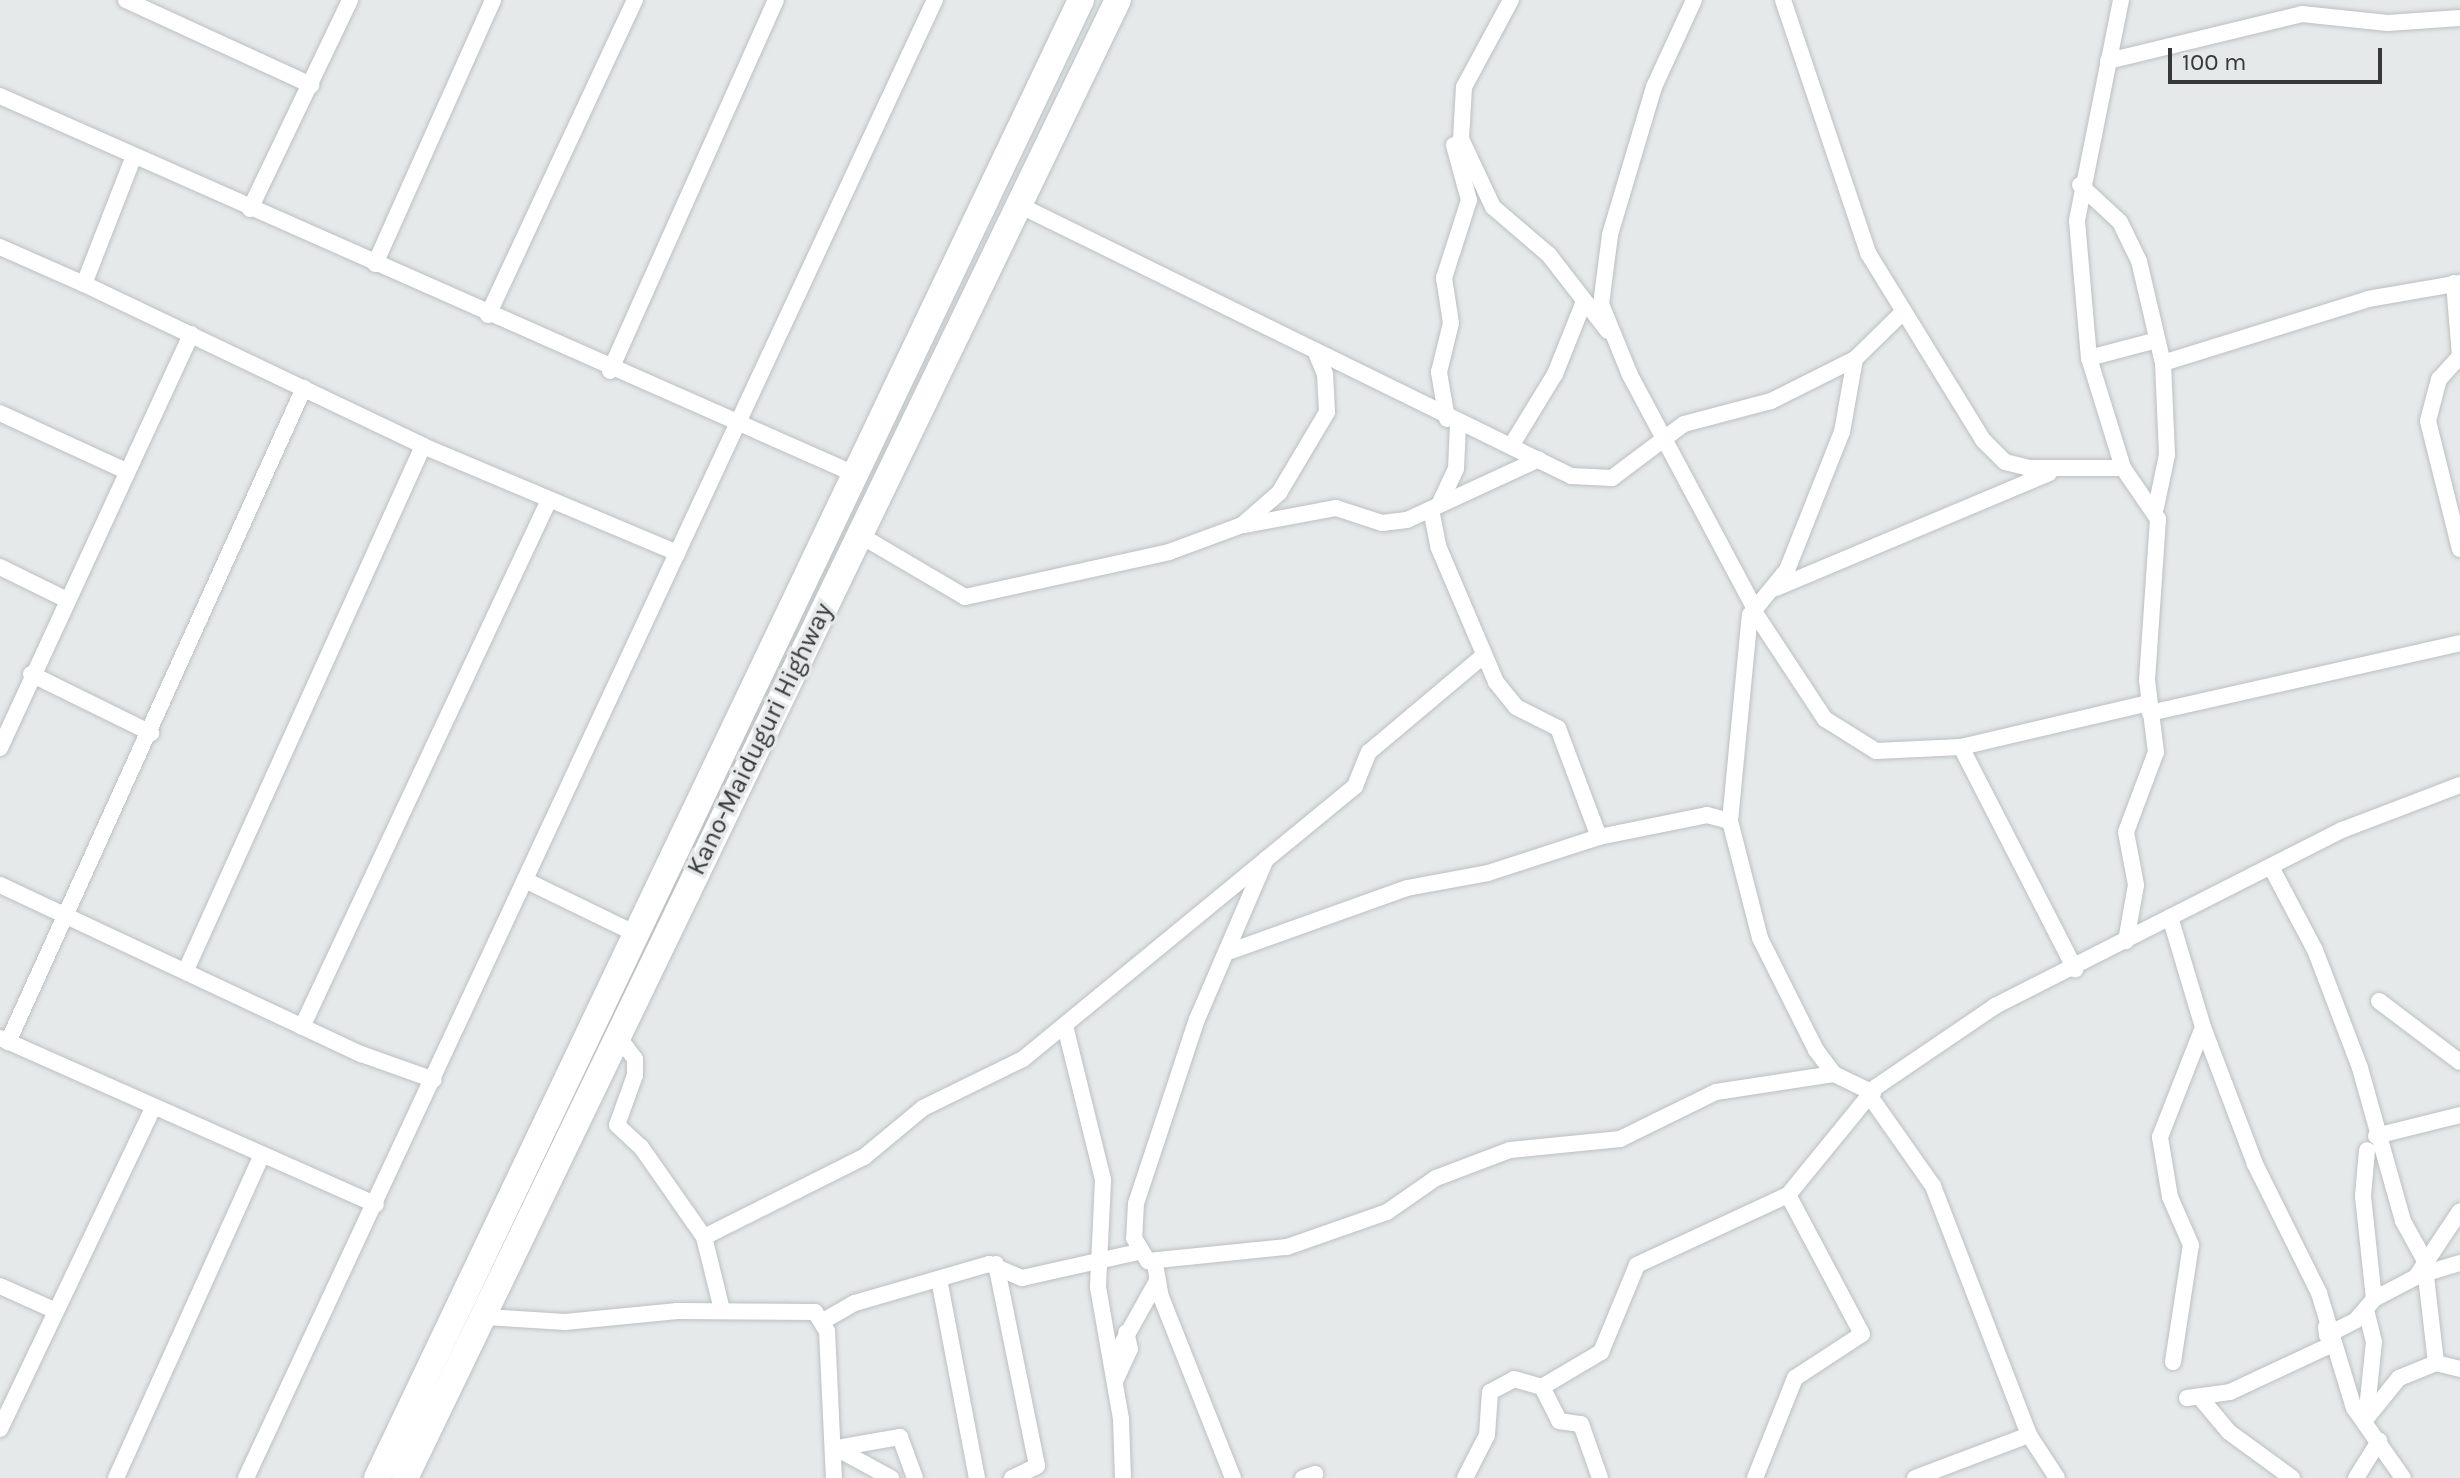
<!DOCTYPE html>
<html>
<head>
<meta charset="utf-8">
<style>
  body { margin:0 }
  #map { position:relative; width:2460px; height:1478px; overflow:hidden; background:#e5e9ea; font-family:Karla,sans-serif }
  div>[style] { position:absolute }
  .roads { filter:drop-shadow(0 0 2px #bcc0c2) drop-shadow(0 0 2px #bcc0c2) }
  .minor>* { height:16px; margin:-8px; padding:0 8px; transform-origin:8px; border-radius:8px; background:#fff }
  .trunk>* { height:26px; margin:-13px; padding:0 13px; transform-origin:13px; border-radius:13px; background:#fff }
  span { translate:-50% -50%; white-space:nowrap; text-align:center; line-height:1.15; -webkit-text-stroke:7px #e5e9ea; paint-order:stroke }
  .street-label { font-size:26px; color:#373839 }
  .scale { position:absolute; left:2168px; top:48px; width:214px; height:36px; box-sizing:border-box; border:4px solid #373839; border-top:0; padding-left:10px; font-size:24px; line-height:28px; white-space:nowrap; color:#373839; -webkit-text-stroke:6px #e5e9ea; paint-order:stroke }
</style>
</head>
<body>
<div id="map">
  <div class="roads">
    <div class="minor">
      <i style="left:126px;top:0;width:204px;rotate:24.7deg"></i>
      <i style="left:1511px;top:0;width:99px;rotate:118.4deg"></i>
      <i style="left:1464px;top:87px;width:52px;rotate:93.3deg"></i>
      <i style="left:1461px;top:139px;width:75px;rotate:64.8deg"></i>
      <i style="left:1493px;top:207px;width:74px;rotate:40.6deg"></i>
      <i style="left:1549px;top:255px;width:96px;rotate:52.2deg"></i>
      <i style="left:1694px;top:0;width:96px;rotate:114.7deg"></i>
      <i style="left:1654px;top:87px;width:154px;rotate:106.6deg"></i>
      <i style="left:1610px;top:235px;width:70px;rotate:97.4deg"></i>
      <i style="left:1601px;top:304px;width:77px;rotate:67.8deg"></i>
      <i style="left:1630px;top:375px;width:263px;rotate:61.9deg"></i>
      <i style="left:1783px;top:0;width:267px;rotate:71.4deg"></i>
      <i style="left:1868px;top:253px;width:220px;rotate:58.4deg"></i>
      <i style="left:1983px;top:440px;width:31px;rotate:45deg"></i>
      <i style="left:2005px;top:462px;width:25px;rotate:14deg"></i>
      <i style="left:2029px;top:468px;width:94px"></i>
      <i style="left:2121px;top:0;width:225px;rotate:101.3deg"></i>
      <i style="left:2077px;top:221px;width:138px;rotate:85deg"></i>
      <i style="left:2089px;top:358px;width:115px;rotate:72.8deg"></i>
      <i style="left:2123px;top:468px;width:62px;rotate:55.5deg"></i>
      <i style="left:2158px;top:519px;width:161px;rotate:93.9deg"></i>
      <i style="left:2147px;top:680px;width:73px;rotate:82.9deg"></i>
      <i style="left:2156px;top:752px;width:85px;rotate:110.6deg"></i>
      <i style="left:2126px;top:832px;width:54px;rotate:79.3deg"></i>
      <i style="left:2136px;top:885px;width:57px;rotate:100.1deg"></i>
      <i style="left:2108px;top:61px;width:200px;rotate:-13.6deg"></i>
      <i style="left:2302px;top:14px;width:86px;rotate:6deg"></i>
      <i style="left:2388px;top:23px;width:72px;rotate:-4deg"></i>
      <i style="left:0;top:96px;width:939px;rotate:23.86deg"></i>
      <i style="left:2080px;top:185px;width:54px;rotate:42.8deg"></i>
      <i style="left:2120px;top:222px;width:43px;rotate:64deg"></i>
      <i style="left:2139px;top:261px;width:105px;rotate:76.8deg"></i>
      <i style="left:2163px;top:363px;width:92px;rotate:87.5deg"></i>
      <i style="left:2167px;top:455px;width:53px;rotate:101.9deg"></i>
      <i style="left:1017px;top:204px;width:617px;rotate:26.15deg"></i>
      <i style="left:1571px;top:476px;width:41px;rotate:2.8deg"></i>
      <i style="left:1612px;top:478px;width:90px;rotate:-36.9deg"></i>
      <i style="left:1684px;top:424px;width:90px;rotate:-14.8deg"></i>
      <i style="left:1771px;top:401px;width:94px;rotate:-26.6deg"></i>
      <i style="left:250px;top:209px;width:232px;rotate:-64.4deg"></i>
      <i style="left:0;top:247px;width:92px;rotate:23.8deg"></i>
      <i style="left:84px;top:284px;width:137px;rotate:-68.7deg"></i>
      <i style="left:375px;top:264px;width:289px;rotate:-65.9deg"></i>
      <i style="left:2454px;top:283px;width:73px;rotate:85.3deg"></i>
      <i style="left:2460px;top:356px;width:31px;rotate:132deg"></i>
      <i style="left:2439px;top:379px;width:43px;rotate:104.7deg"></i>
      <i style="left:2428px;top:421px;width:132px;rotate:76deg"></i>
      <i style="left:84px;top:284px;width:376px;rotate:25.5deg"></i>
      <i style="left:423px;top:446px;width:276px;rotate:22.8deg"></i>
      <i style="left:488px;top:315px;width:348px;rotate:-65deg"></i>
      <i style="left:2089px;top:358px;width:70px;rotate:-14.8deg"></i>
      <i style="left:2163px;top:363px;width:215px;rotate:-17.3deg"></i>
      <i style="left:2368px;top:299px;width:93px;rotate:-9.9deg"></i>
      <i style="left:610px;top:371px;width:406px;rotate:-65.9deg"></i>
      <i style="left:0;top:413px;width:139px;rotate:24.7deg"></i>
      <i style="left:1447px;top:419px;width:48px;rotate:-99.7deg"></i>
      <i style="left:1439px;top:372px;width:50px;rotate:-76.2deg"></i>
      <i style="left:1451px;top:323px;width:46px;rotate:-98.8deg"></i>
      <i style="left:1444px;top:278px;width:82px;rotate:-72.2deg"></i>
      <i style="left:1469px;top:200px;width:57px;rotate:-105.3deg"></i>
      <i style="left:1511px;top:446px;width:84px;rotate:-58.6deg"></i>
      <i style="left:1555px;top:374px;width:75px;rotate:-68.2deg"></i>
      <i style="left:1439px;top:505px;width:40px;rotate:-65deg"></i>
      <i style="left:1456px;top:469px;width:44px;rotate:-87.4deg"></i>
      <i style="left:1431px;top:509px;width:38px;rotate:79deg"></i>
      <i style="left:1438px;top:546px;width:148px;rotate:66.9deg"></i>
      <i style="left:1496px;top:682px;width:32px;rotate:51deg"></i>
      <i style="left:1516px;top:707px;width:47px;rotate:26.6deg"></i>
      <i style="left:1558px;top:728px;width:116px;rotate:69.4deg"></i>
      <i style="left:1245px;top:525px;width:93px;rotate:-10.6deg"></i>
      <i style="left:1336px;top:508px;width:48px;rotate:18.1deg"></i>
      <i style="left:1382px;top:523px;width:25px;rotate:-7deg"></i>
      <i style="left:1407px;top:520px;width:145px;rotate:-24.8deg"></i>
      <i style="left:858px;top:534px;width:124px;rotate:30.5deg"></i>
      <i style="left:965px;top:597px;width:209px;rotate:-12.4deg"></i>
      <i style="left:1169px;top:552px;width:78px;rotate:-20.3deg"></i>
      <i style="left:1242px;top:525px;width:49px;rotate:-40.9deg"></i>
      <i style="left:1279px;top:493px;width:94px;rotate:-59.3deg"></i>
      <i style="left:1327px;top:412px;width:38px;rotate:-93deg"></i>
      <i style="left:1325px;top:374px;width:25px;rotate:-113deg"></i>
      <i style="left:0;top:567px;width:75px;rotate:26.2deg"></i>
      <i style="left:1776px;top:588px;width:296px;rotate:-22.8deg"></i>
      <i style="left:1753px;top:610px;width:131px;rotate:56.6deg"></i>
      <i style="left:1825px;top:719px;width:60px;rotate:32.1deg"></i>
      <i style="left:1876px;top:751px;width:85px;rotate:-2.7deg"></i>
      <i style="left:1961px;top:747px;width:192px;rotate:-13.2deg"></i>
      <i style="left:31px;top:674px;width:134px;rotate:26.2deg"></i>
      <i style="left:2150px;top:713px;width:318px;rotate:-12.7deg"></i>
      <i style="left:1961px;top:747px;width:250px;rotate:62.8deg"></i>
      <i style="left:0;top:748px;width:456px;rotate:-65.2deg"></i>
      <i style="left:1266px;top:859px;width:174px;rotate:113.3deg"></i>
      <i style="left:1197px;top:1019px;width:194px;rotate:108.3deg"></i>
      <i style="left:1136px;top:1203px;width:35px;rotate:93deg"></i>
      <i style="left:1134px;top:1238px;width:27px;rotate:59deg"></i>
      <i style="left:1148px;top:1261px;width:140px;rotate:-5.8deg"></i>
      <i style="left:1287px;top:1247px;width:106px;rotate:-19.3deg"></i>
      <i style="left:1387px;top:1212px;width:60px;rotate:-34.8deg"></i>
      <i style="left:1436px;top:1178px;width:79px;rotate:-20.7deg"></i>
      <i style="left:1510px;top:1150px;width:111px;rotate:-5.7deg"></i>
      <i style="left:1620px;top:1139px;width:107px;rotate:-26.1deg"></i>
      <i style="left:1716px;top:1092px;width:119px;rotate:-8.7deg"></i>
      <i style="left:2271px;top:867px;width:94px;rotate:62.1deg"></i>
      <i style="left:2315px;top:950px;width:126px;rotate:69.1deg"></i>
      <i style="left:2360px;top:1068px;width:159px;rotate:74.3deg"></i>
      <i style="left:2403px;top:1221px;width:43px;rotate:61.1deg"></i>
      <i style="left:2424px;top:1259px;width:105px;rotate:83.4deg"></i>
      <i style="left:527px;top:881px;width:123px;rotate:25.9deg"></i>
      <i style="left:0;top:885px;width:399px;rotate:25.1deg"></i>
      <i style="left:361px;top:1054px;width:77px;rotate:19.6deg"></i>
      <i style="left:2170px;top:917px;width:115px;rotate:73.3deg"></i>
      <i style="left:2203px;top:1027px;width:147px;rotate:69.2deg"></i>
      <i style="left:2255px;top:1164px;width:144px;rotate:63.6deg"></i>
      <i style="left:2319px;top:1293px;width:120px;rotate:73.1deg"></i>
      <i style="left:2354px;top:1408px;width:85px;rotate:55deg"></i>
      <i style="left:1231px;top:951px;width:187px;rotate:-19.7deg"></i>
      <i style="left:1407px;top:888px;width:82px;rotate:-10.5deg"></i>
      <i style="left:1488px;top:873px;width:117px;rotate:-18deg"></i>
      <i style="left:1599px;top:837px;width:110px;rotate:-11.5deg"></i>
      <i style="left:1707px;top:815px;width:24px;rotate:15deg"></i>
      <i style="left:186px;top:970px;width:575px;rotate:-65.66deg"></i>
      <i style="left:2379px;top:1001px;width:101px;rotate:37deg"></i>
      <i style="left:1065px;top:1026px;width:159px;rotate:76.1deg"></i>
      <i style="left:1103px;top:1180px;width:107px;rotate:92.7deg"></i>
      <i style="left:1098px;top:1287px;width:134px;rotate:80.1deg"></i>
      <i style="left:1121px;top:1419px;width:59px;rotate:88.1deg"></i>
      <i style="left:302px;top:1027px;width:580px;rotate:-64.89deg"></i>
      <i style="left:0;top:1038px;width:411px;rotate:23.9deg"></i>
      <i style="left:620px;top:1039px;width:25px;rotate:53deg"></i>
      <i style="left:635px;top:1059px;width:16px;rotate:90deg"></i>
      <i style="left:635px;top:1075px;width:53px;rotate:109.8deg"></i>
      <i style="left:617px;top:1125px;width:33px;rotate:43deg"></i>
      <i style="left:641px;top:1147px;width:110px;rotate:55deg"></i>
      <i style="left:704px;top:1237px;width:75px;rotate:76.1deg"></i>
      <i style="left:8px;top:1042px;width:718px;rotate:-65.65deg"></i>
      <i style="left:1873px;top:1093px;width:43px;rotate:-154deg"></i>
      <i style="left:1834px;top:1074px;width:30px;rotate:-127deg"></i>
      <i style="left:1816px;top:1050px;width:125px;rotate:-116.6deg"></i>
      <i style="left:1760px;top:938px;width:121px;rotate:-104.4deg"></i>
      <i style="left:1730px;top:821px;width:207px;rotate:-84.5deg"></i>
      <i style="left:1750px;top:615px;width:58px;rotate:-50.6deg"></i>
      <i style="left:1787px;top:570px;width:149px;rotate:-68.3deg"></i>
      <i style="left:1842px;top:432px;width:74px;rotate:-79.9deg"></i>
      <i style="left:1855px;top:359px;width:64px;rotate:-44.4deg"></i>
      <i style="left:1871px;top:1098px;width:108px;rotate:54.8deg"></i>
      <i style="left:1933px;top:1186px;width:267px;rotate:68.9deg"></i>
      <i style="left:2029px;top:1435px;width:51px;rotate:56.9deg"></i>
      <i style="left:2376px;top:1136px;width:87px;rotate:-14deg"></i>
      <i style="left:704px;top:1237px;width:179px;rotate:-26.6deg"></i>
      <i style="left:864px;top:1157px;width:77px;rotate:-39.7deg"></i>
      <i style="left:923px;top:1108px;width:111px;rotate:-26.1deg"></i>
      <i style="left:1023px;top:1059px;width:430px;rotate:-39.4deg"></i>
      <i style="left:1355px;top:786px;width:37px;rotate:-68deg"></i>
      <i style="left:1369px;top:752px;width:149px;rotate:-40.1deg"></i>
      <i style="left:996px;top:1264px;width:206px;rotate:78.5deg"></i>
      <i style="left:1037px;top:1466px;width:28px;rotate:154deg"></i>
      <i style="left:1155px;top:1264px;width:34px;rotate:80deg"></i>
      <i style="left:1161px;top:1297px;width:195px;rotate:68.3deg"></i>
      <i style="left:2420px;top:1275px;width:42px;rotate:-16.7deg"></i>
      <i style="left:939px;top:1279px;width:203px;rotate:79.2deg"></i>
      <i style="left:0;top:1286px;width:61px;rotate:24.1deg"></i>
      <i style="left:2374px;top:1299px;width:47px;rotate:-27.6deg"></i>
      <i style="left:2416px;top:1277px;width:79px;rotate:-56.3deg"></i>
      <i style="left:486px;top:1317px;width:79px;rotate:3.6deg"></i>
      <i style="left:565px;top:1322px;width:113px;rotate:-5.6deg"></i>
      <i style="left:677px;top:1311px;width:138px;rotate:0.4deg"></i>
      <i style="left:815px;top:1312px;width:22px;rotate:58deg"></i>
      <i style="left:827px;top:1331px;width:147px;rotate:87.3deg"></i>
      <i style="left:825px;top:1320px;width:34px;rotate:-30deg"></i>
      <i style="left:855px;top:1303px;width:140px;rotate:-16.2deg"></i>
      <i style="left:989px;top:1264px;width:36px;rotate:23deg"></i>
      <i style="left:1022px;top:1278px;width:119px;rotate:-12.6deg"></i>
      <i style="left:2326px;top:1327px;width:8px;rotate:83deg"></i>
      <i style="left:2327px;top:1335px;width:33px;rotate:-27deg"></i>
      <i style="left:2356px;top:1320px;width:28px;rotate:-49deg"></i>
      <i style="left:2374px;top:1299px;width:104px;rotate:-96.1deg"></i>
      <i style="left:2363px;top:1196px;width:46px;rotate:-85deg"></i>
      <i style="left:1114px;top:1358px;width:88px;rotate:-60.8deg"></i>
      <i style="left:2173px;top:1362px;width:118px;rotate:-81.3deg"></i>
      <i style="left:2191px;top:1245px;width:52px;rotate:-113.6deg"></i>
      <i style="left:2170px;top:1197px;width:61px;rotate:-99.5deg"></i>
      <i style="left:2160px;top:1137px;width:118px;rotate:-68.6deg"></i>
      <i style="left:1115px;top:1381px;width:35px;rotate:-65deg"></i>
      <i style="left:1130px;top:1349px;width:17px;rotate:-103deg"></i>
      <i style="left:1542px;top:1387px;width:38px;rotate:63deg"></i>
      <i style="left:1559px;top:1421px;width:22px;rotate:8deg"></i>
      <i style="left:1581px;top:1424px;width:57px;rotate:70.6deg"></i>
      <i style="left:2187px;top:1398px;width:43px;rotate:-7.9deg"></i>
      <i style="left:2230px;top:1392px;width:114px;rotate:-25deg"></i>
      <i style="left:2203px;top:1401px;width:40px;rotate:50deg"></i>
      <i style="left:2229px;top:1432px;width:78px;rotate:36.1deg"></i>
      <i style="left:2366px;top:1419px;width:77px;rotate:-84.1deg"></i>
      <i style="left:2374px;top:1342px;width:34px;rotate:-104deg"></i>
      <i style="left:2365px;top:1420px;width:54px;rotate:-51deg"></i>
      <i style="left:2399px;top:1378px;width:40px;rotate:-22deg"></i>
      <i style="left:2436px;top:1363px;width:25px;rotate:14deg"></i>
      <i style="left:0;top:1429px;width:356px;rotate:-64.5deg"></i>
      <i style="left:843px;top:1447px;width:58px;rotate:-10deg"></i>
      <i style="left:900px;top:1437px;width:44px;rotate:69.9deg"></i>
      <i style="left:836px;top:1448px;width:63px;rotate:28.6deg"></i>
      <i style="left:116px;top:1478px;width:354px;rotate:-65.7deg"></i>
      <i style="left:246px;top:1478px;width:1631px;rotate:-65.01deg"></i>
      <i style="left:1303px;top:1478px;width:13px;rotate:-18deg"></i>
      <i style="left:1465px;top:1478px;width:48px;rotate:-62.9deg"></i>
      <i style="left:1487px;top:1435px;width:43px;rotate:-86deg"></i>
      <i style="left:1490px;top:1392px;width:27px;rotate:-28deg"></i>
      <i style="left:1514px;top:1379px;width:29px;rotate:16deg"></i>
      <i style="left:1542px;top:1387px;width:69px;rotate:-30.7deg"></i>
      <i style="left:1601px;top:1352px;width:94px;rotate:-67.5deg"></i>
      <i style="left:1637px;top:1265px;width:166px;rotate:-24.9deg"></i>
      <i style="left:1788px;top:1195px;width:139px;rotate:-50.8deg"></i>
      <i style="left:1876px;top:1087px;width:144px;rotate:-34.2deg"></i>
      <i style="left:1995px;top:1006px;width:389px;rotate:-26.9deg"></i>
      <i style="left:2342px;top:830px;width:126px;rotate:-20.9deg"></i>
      <i style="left:1755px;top:1478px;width:108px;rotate:-68.2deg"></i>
      <i style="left:1795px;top:1378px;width:80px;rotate:-33.3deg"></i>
      <i style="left:1862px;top:1334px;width:157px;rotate:-118deg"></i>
      <i style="left:1915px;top:1478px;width:122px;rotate:-20.7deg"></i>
      <i style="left:2356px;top:1478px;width:44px;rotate:-58.1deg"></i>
    </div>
    <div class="trunk">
      <i style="left:377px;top:1478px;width:1637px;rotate:-64.53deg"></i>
      <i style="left:405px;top:1478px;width:1641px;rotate:-64.25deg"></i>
    </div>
  </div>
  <div class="street-label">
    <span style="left:760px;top:739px;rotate:-64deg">Kano-Maiduguri Highway</span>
  </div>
  <div class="scale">100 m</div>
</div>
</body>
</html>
